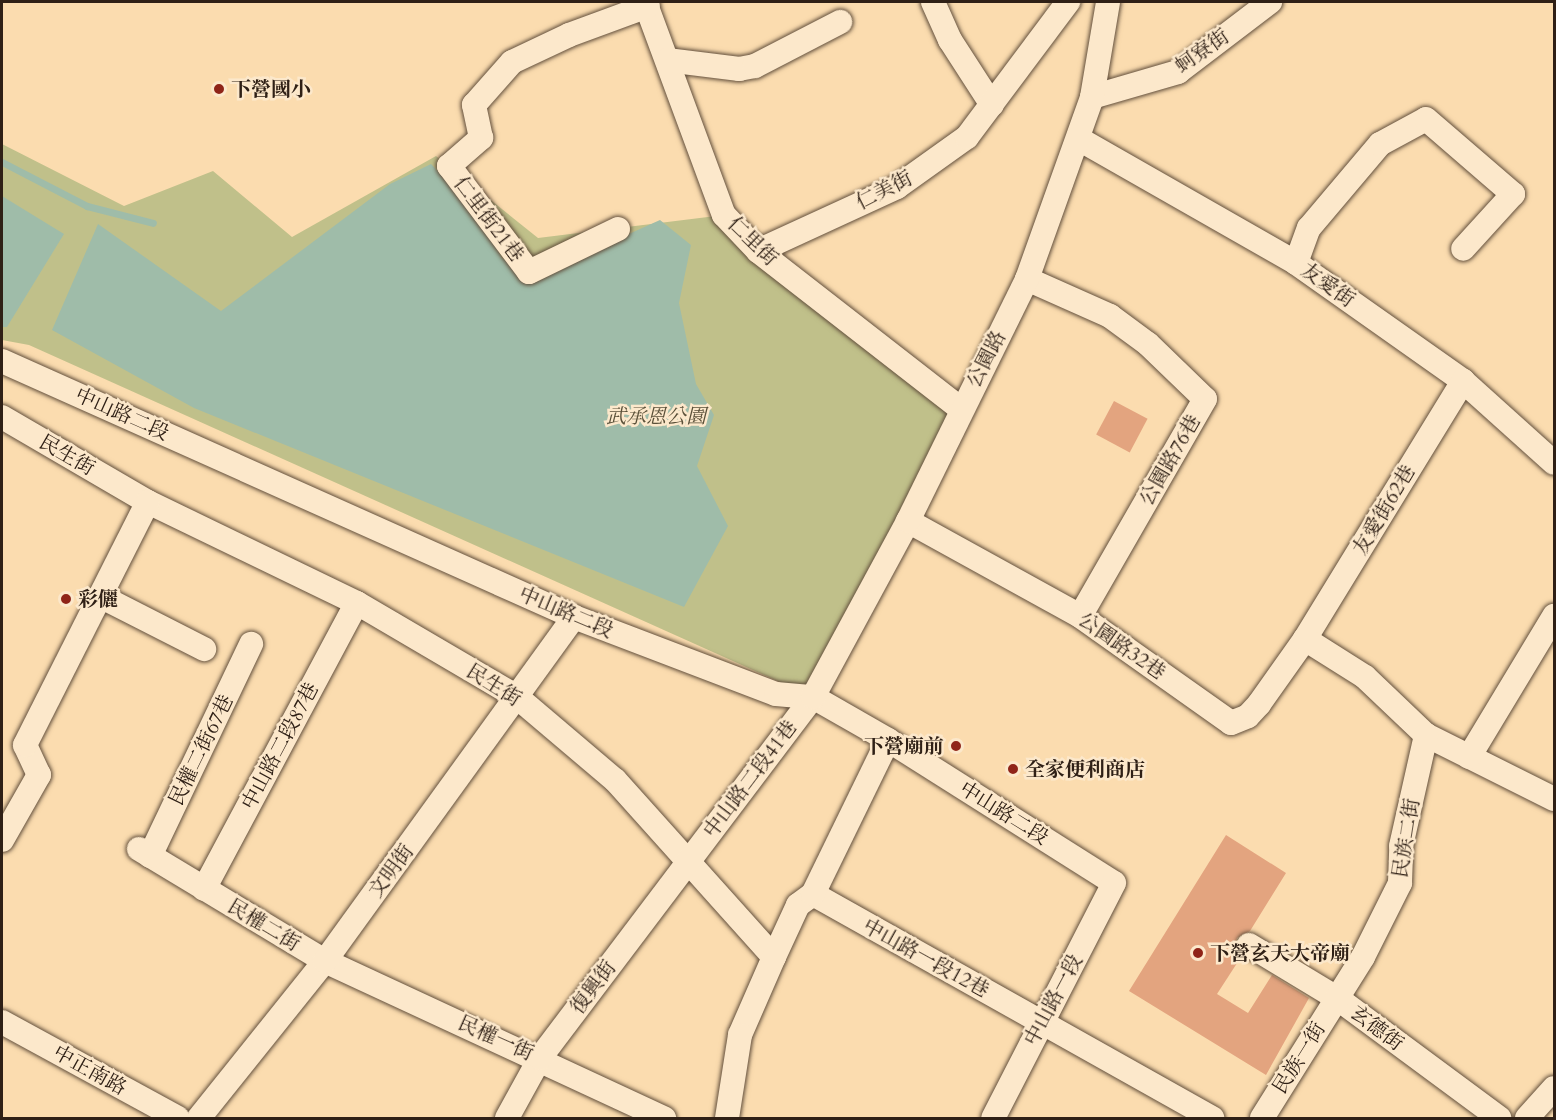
<!DOCTYPE html>
<html>
<head>
<meta charset="utf-8">
<style>
  body { margin:0 }
  #map { position:relative; width:1556px; height:1120px; overflow:hidden; background:#fbdcaf; font-family:Cardo,"Noto Serif TC",serif }
  div>[style] { position:absolute }
  .green>* { inset:0; background:#c0c08a }
  .water>* { inset:0; background:#9fbca9 }
  .stream>* { height:7px; margin:-3.5px; padding:0 3.5px; transform-origin:3.5px; border-radius:3.5px; background:#9fbca9 }
  .building>* { inset:0; background:#e3a47f; transform-origin:0 0 }
  .roads { filter:drop-shadow(0 0 2px #624f3c) drop-shadow(0 0 2px #624f3c) }
  .minor>* { height:24px; margin:-12px; padding:0 12px; transform-origin:12px; border-radius:12px; background:#fce8cb }
  .dots>* { width:16px; height:16px; translate:-50% -50%; box-sizing:border-box; border:3px solid #fce8cb; border-radius:50% }
  span { translate:-50% -50%; white-space:nowrap; text-align:center; line-height:1.15; -webkit-text-stroke:5px #fce8cb; paint-order:stroke }
  .street-label { font-size:20px; color:#2f2016 }
  .poi-label { font-size:20px; color:#2f2016; font-weight:700 }
  .left { translate:0 -50%; text-align:left }
  .right { translate:-100% -50%; text-align:right }
  .park-label { font-size:20px; color:#5a5039; font-style:italic }
  .frame { position:absolute; inset:0; border:3px solid #2f2016; pointer-events:none }
</style>
</head>
<body>
<div id="map">
  <div class="green">
    <i style="clip-path:polygon(2px 144px,124px 206px,213px 171px,292px 237px,436px 156px,538px 238px,724px 215px,960px 408px,813px 697px,29px 345px,2px 340px)"></i>
  </div>
  <div class="water">
    <i style="clip-path:polygon(431px 164px,473px 207px,502px 258px,531px 278px,660px 220px,691px 245px,679px 303px,696px 384px,714px 415px,697px 466px,728px 526px,684px 607px,194px 408px,52px 330px,98px 224px,221px 311px,390px 184px)"></i>
    <i style="clip-path:polygon(2px 196px,64px 234px,7px 327px,2px 327px)"></i>
  </div>
  <div class="stream">
    <i style="left:2px;top:162px;width:96px;rotate:27.4deg"></i>
    <i style="left:87px;top:206px;width:68px;rotate:14.4deg"></i>
  </div>
  <div class="building">
    <i style="left:1114px;top:401px;width:38px;height:38px;rotate:28deg"></i>
    <i style="clip-path:polygon(1226px 835px,1286px 873px,1250px 931px,1237px 938px,1235px 945px,1241px 957px,1217px 994px,1248px 1013px,1272px 975px,1309px 998px,1266px 1075px,1129px 991px)"></i>
  </div>
  <div class="roads">
    <div class="minor">
      <i style="left:645px;top:2px;width:227px;rotate:69.7deg"></i>
      <i style="left:724px;top:215px;width:50px;rotate:46.6deg"></i>
      <i style="left:758px;top:251px;width:256px;rotate:37.9deg"></i>
      <i style="left:933px;top:2px;width:42px;rotate:65.9deg"></i>
      <i style="left:950px;top:40px;width:77px;rotate:57.1deg"></i>
      <i style="left:667px;top:60px;width:73px;rotate:7.1deg"></i>
      <i style="left:739px;top:69px;width:16px;rotate:-11deg"></i>
      <i style="left:755px;top:66px;width:96px;rotate:-27.4deg"></i>
      <i style="left:1092px;top:97px;width:90px;rotate:-16.2deg"></i>
      <i style="left:1178px;top:72px;width:116px;rotate:-37.3deg"></i>
      <i style="left:1079px;top:139px;width:250px;rotate:29.7deg"></i>
      <i style="left:1296px;top:263px;width:204px;rotate:35.2deg"></i>
      <i style="left:1463px;top:381px;width:122px;rotate:42deg"></i>
      <i style="left:618px;top:229px;width:99px;rotate:154.2deg"></i>
      <i style="left:529px;top:272px;width:133px;rotate:-127deg"></i>
      <i style="left:449px;top:166px;width:43px;rotate:-41.2deg"></i>
      <i style="left:481px;top:138px;width:34px;rotate:-102deg"></i>
      <i style="left:474px;top:105px;width:57px;rotate:-48.5deg"></i>
      <i style="left:512px;top:62px;width:63px;rotate:-25.3deg"></i>
      <i style="left:569px;top:35px;width:84px;rotate:-20.2deg"></i>
      <i style="left:758px;top:251px;width:153px;rotate:-24.7deg"></i>
      <i style="left:897px;top:187px;width:86px;rotate:-35.5deg"></i>
      <i style="left:967px;top:137px;width:169px;rotate:-53.2deg"></i>
      <i style="left:1296px;top:263px;width:37px;rotate:-70deg"></i>
      <i style="left:1309px;top:228px;width:110px;rotate:-49.8deg"></i>
      <i style="left:1380px;top:144px;width:52px;rotate:-28.5deg"></i>
      <i style="left:1426px;top:119px;width:115px;rotate:40.8deg"></i>
      <i style="left:1513px;top:194px;width:74px;rotate:132.3deg"></i>
      <i style="left:1027px;top:279px;width:91px;rotate:24deg"></i>
      <i style="left:1110px;top:316px;width:47px;rotate:36.4deg"></i>
      <i style="left:1148px;top:344px;width:79px;rotate:44deg"></i>
      <i style="left:1205px;top:399px;width:250px;rotate:119.9deg"></i>
      <i style="left:2px;top:361px;width:627px;rotate:24.11deg"></i>
      <i style="left:574px;top:617px;width:216px;rotate:20.9deg"></i>
      <i style="left:776px;top:694px;width:37px;rotate:5deg"></i>
      <i style="left:813px;top:697px;width:86px;rotate:29.8deg"></i>
      <i style="left:888px;top:740px;width:267px;rotate:32.3deg"></i>
      <i style="left:1114px;top:883px;width:264px;rotate:117.2deg"></i>
      <i style="left:2px;top:417px;width:169px;rotate:30.2deg"></i>
      <i style="left:148px;top:502px;width:232px;rotate:25.8deg"></i>
      <i style="left:357px;top:603px;width:186px;rotate:30.4deg"></i>
      <i style="left:517px;top:697px;width:128px;rotate:40.3deg"></i>
      <i style="left:615px;top:780px;width:238px;rotate:48.1deg"></i>
      <i style="left:774px;top:957px;width:85px;rotate:113.6deg"></i>
      <i style="left:740px;top:1035px;width:84px;rotate:98.9deg"></i>
      <i style="left:908px;top:521px;width:196px;rotate:28.9deg"></i>
      <i style="left:1080px;top:616px;width:185px;rotate:35.3deg"></i>
      <i style="left:1231px;top:723px;width:18px;rotate:-22deg"></i>
      <i style="left:1248px;top:716px;width:16px;rotate:-47deg"></i>
      <i style="left:1259px;top:704px;width:80px;rotate:-54.7deg"></i>
      <i style="left:1305px;top:639px;width:303px;rotate:-58.5deg"></i>
      <i style="left:100px;top:596px;width:117px;rotate:27deg"></i>
      <i style="left:1305px;top:639px;width:71px;rotate:32.3deg"></i>
      <i style="left:1365px;top:677px;width:84px;rotate:43.6deg"></i>
      <i style="left:1426px;top:735px;width:143px;rotate:26.6deg"></i>
      <i style="left:1469px;top:757px;width:165px;rotate:-58.9deg"></i>
      <i style="left:2px;top:840px;width:75px;rotate:-60.4deg"></i>
      <i style="left:39px;top:775px;width:33px;rotate:-115deg"></i>
      <i style="left:25px;top:745px;width:272px;rotate:-63.2deg"></i>
      <i style="left:139px;top:849px;width:217px;rotate:31.1deg"></i>
      <i style="left:325px;top:961px;width:374px;rotate:24.9deg"></i>
      <i style="left:150px;top:856px;width:235px;rotate:-64.5deg"></i>
      <i style="left:204px;top:889px;width:324px;rotate:-61.9deg"></i>
      <i style="left:813px;top:894px;width:458px;rotate:29.3deg"></i>
      <i style="left:1249px;top:945px;width:103px;rotate:31.1deg"></i>
      <i style="left:1337px;top:998px;width:202px;rotate:36.5deg"></i>
      <i style="left:774px;top:957px;width:57px;rotate:-65.2deg"></i>
      <i style="left:798px;top:905px;width:19px;rotate:-36deg"></i>
      <i style="left:813px;top:894px;width:171px;rotate:-64deg"></i>
      <i style="left:2px;top:1022px;width:200px;rotate:28.6deg"></i>
      <i style="left:199px;top:1118px;width:201px;rotate:-51.3deg"></i>
      <i style="left:325px;top:961px;width:425px;rotate:-54.1deg"></i>
      <i style="left:507px;top:1118px;width:68px;rotate:-61.2deg"></i>
      <i style="left:540px;top:1058px;width:453px;rotate:-52.9deg"></i>
      <i style="left:813px;top:697px;width:200px;rotate:-61.6deg"></i>
      <i style="left:908px;top:521px;width:270px;rotate:-63.8deg"></i>
      <i style="left:1027px;top:279px;width:193px;rotate:-70.3deg"></i>
      <i style="left:1092px;top:97px;width:96px;rotate:-80.4deg"></i>
      <i style="left:1262px;top:1118px;width:190px;rotate:-57.9deg"></i>
      <i style="left:1363px;top:957px;width:83px;rotate:-63.4deg"></i>
      <i style="left:1400px;top:883px;width:37px;rotate:-88deg"></i>
      <i style="left:1401px;top:846px;width:114px;rotate:-77.3deg"></i>
      <i style="left:1527px;top:1118px;width:40px;rotate:-48deg"></i>
    </div>
  </div>
  <div class="dots">
    <i style="left:219px;top:89px;background:#8f2418"></i>
    <i style="left:66px;top:599px;background:#8f2418"></i>
    <i style="left:956px;top:746px;background:#8f2418"></i>
    <i style="left:1013px;top:769px;background:#8f2418"></i>
    <i style="left:1198px;top:953px;background:#8f2418"></i>
  </div>
  <div class="street-label">
    <span style="left:1202px;top:51px;rotate:-35deg">蚵寮街</span>
    <span style="left:884px;top:190px;rotate:-27deg">仁美街</span>
    <span style="left:489px;top:219px;rotate:53deg">仁里街21巷</span>
    <span style="left:753px;top:241px;rotate:44deg">仁里街</span>
    <span style="left:1328px;top:285px;rotate:35deg">友愛街</span>
    <span style="left:986px;top:359px;rotate:-63deg">公園路</span>
    <span style="left:122px;top:414px;rotate:24deg">中山路二段</span>
    <span style="left:67px;top:455px;rotate:30deg">民生街</span>
    <span style="left:1170px;top:460px;rotate:-60deg">公園路76巷</span>
    <span style="left:1384px;top:510px;rotate:-59deg">友愛街62巷</span>
    <span style="left:566px;top:612px;rotate:23deg">中山路二段</span>
    <span style="left:1122px;top:646px;rotate:35deg">公園路32巷</span>
    <span style="left:494px;top:685px;rotate:32deg">民生街</span>
    <span style="left:280px;top:746px;rotate:-62deg">中山路二段87巷</span>
    <span style="left:201px;top:750px;rotate:-64deg">民權二街67巷</span>
    <span style="left:750px;top:779px;rotate:-53deg">中山路二段41巷</span>
    <span style="left:1004px;top:813px;rotate:32deg">中山路二段</span>
    <span style="left:1406px;top:838px;rotate:-81deg">民族二街</span>
    <span style="left:391px;top:871px;rotate:-54deg">文明街</span>
    <span style="left:264px;top:925px;rotate:31deg">民權二街</span>
    <span style="left:926px;top:958px;rotate:29deg">中山路一段12巷</span>
    <span style="left:593px;top:987px;rotate:-53deg">復興街</span>
    <span style="left:1053px;top:1000px;rotate:-62deg">中山路一段</span>
    <span style="left:1377px;top:1028px;rotate:37deg">玄德街</span>
    <span style="left:496px;top:1038px;rotate:24deg">民權一街</span>
    <span style="left:1299px;top:1058px;rotate:-58deg">民族一街</span>
    <span style="left:90px;top:1070px;rotate:29deg">中正南路</span>
  </div>
  <div class="poi-label">
    <span class="left" style="left:231px;top:89px">下營國小</span>
    <span class="left" style="left:78px;top:599px">彩儷</span>
    <span class="right" style="left:944px;top:746px">下營廟前</span>
    <span class="left" style="left:1025px;top:769px">全家便利商店</span>
    <span class="left" style="left:1210px;top:953px">下營玄天大帝廟</span>
  </div>
  <div class="park-label">
    <span style="left:656px;top:416px">武承恩公園</span>
  </div>
  <div class="frame"></div>
</div>
</body>
</html>
